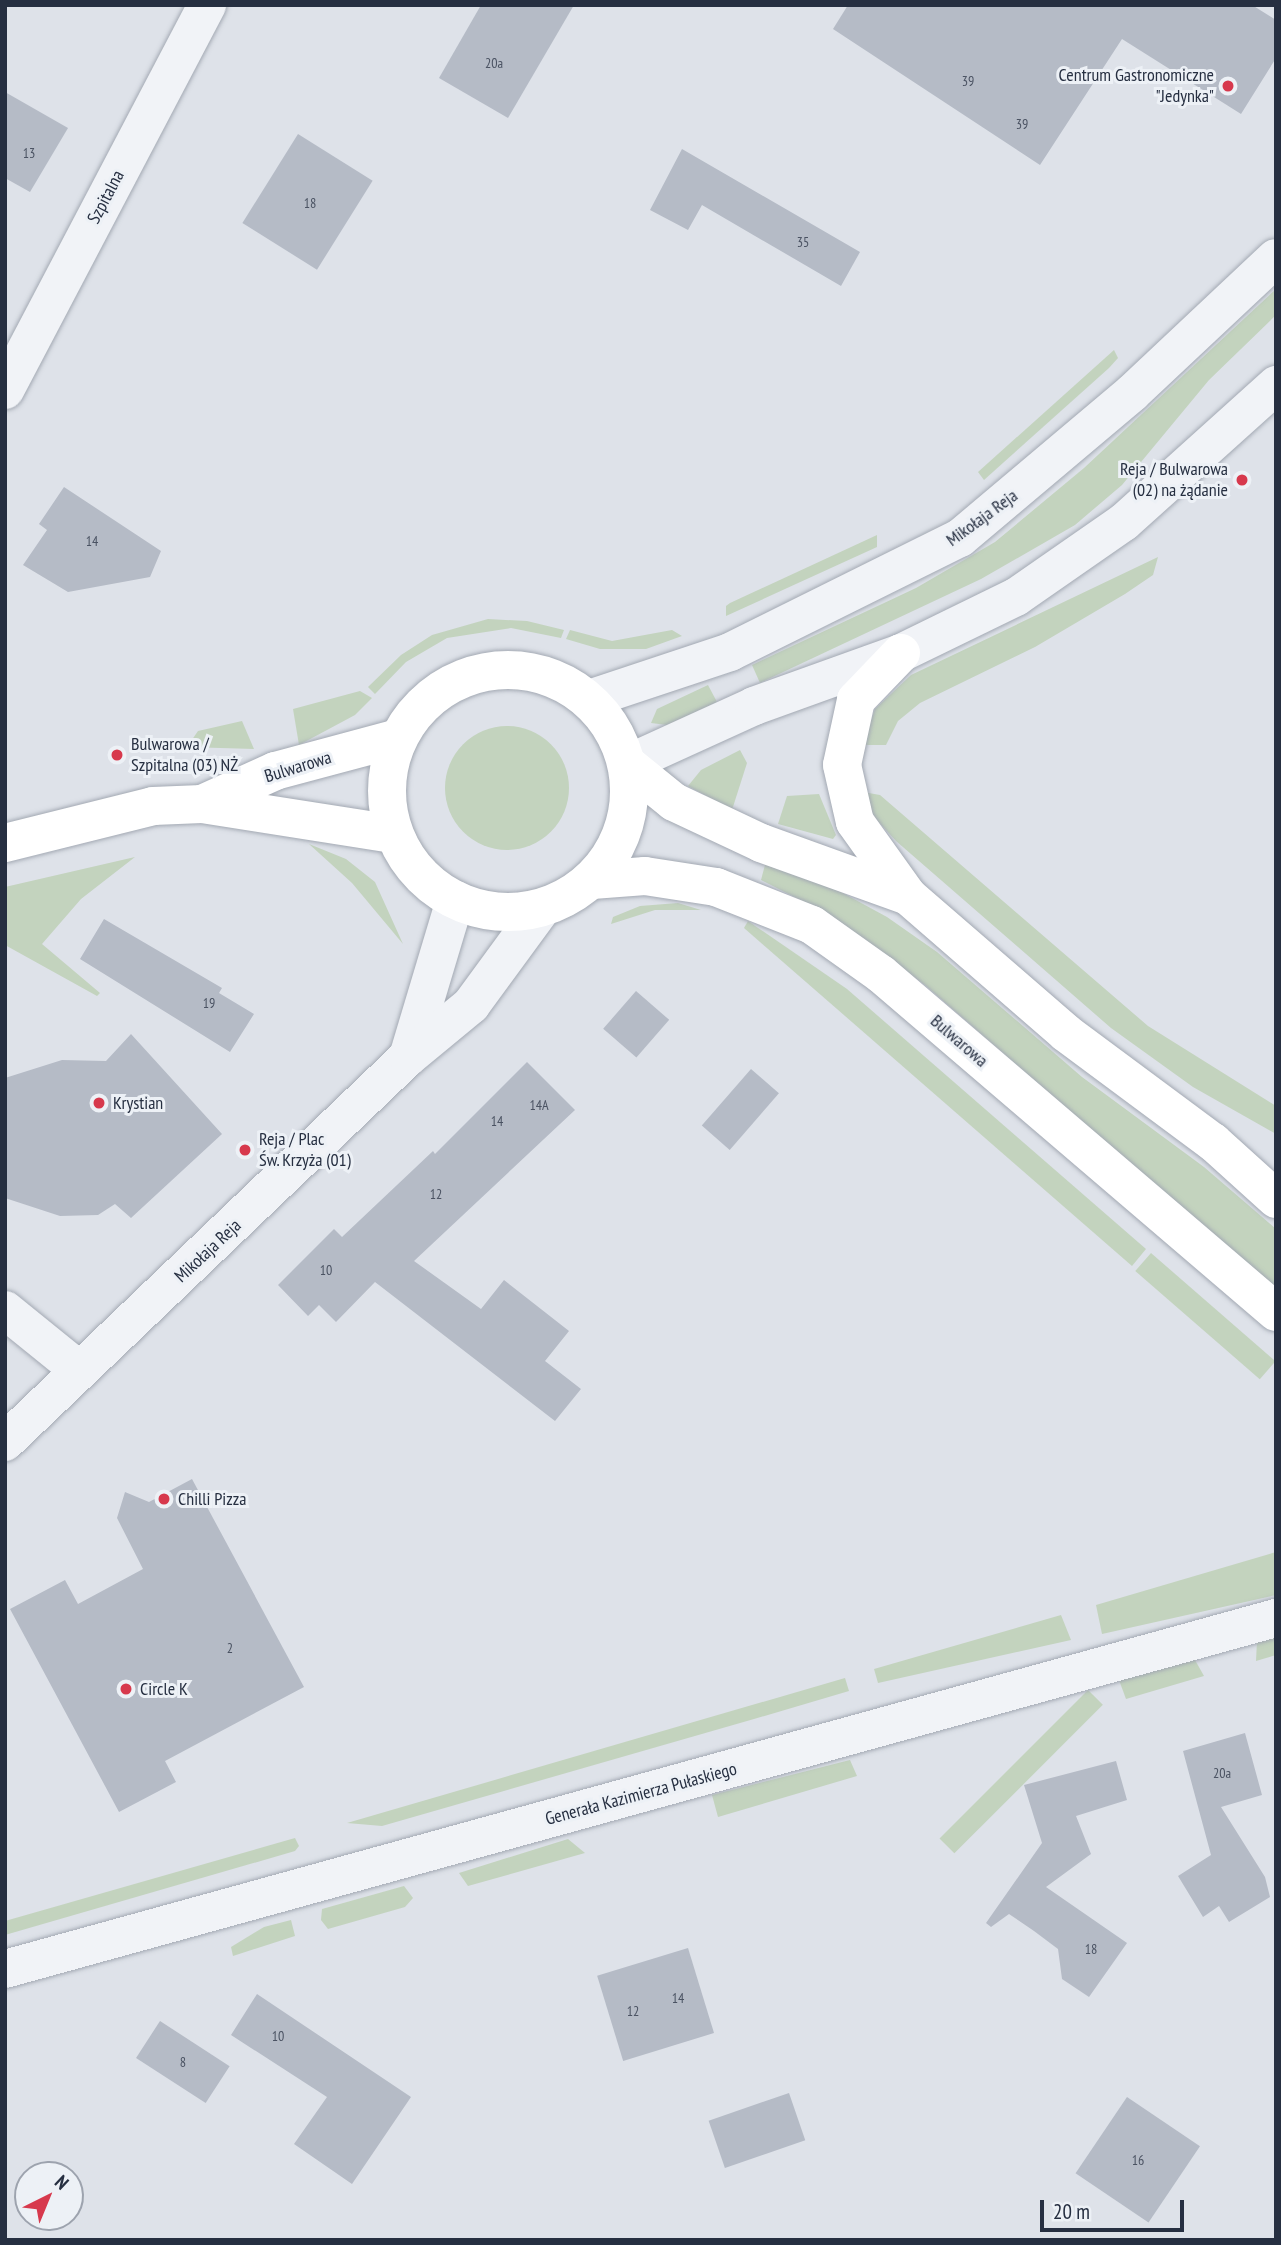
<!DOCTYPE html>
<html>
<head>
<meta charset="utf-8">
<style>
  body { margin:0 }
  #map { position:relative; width:1281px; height:2245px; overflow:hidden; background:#dee2e9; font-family:"PT Sans Narrow",sans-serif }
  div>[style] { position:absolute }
  .green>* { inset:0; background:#c3d3be; transform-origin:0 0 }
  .round { border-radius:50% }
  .building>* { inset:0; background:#b5bbc6; transform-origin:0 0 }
  .roads { filter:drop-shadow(0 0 2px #a3a9b3) drop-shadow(0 0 2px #a3a9b3) }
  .minor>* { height:38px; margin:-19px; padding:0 19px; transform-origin:19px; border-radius:19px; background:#f1f3f7 }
  .tertiary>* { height:38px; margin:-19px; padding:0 19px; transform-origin:19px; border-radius:19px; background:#f1f3f7 }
  .secondary>* { height:38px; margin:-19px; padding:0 19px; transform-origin:19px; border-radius:19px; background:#fff }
  .secondary>.ring { margin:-19px; padding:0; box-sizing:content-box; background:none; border:38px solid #fff; border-radius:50% }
  .dots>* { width:19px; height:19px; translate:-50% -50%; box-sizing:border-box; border:4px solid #edf1f6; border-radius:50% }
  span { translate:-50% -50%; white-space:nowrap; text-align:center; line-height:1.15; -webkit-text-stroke:6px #edf1f6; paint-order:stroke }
  .number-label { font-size:14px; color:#4a5262 }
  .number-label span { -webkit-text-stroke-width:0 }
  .poi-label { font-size:18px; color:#262f41 }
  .right { translate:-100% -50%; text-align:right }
  .left { translate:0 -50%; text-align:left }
  .street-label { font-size:18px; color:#262f41 }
  .frame { position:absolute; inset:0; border:7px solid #262f41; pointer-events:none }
  .north { position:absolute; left:14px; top:2161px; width:70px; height:70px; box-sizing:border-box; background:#edf1f6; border:2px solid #9da3ae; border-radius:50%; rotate:43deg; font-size:19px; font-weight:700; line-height:28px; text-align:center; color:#262f41 }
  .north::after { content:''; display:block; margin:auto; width:24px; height:32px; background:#d7394d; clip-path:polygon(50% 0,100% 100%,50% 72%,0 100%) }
  .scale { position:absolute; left:1040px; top:2200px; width:144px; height:32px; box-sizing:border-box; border:4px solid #262f41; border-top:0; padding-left:9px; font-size:21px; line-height:24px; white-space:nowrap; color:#262f41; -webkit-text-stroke:5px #edf1f6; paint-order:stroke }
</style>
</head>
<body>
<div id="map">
  <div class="green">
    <i style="clip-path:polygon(1276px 289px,1276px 315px,1209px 380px,1122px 485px,1075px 525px,981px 579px,760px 683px,752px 665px,916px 588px,995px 542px,1084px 468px)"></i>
    <i style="clip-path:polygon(1114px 350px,1118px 358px,1109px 368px,984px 480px,978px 472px)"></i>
    <i style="clip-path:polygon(877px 535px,877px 547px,726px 616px,726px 606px,730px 603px)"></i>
    <i style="clip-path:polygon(1158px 557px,1153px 575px,1125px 594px,1035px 647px,920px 703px,898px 721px,886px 745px,862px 745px,875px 709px,911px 675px)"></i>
    <i style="clip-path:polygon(488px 619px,527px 621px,564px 630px,561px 638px,511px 628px,447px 638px,406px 662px,375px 694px,368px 687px,401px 655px,432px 635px)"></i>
    <i style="clip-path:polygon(570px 630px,612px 641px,672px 630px,682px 636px,646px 649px,600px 649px,566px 639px)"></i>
    <i style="clip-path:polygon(708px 685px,717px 702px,667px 725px,651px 723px,657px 709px)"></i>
    <i style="clip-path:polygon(360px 691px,372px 698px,355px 715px,299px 745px,293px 709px)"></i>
    <i style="clip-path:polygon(242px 721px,254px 749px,187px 747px,198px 731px)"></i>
    <i class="round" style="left:445px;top:726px;width:124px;height:124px"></i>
    <i style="clip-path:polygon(740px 750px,747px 763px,732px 810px,688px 786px,701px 770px)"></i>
    <i style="clip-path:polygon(863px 792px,880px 795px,1148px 1026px,1276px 1106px,1276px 1134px,1193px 1087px,1111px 1028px,896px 841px,875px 818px)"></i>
    <i style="clip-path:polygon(819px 794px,836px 835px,833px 839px,778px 824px,787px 796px)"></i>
    <i style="clip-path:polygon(309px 844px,346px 859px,375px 882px,403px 944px,352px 883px)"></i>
    <i style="clip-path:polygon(135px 857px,81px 899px,42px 944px,100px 993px,97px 996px,5px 945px,5px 887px)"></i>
    <i style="clip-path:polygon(766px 861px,841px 892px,887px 917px,937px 952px,1082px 1077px,1204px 1167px,1276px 1229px,1276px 1291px,925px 985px,824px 912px,761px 880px)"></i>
    <i style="clip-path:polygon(678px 903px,701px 910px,655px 910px,611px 924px,613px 917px,640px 906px)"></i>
    <i style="clip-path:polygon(748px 921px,847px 989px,1146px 1249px,1132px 1266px,744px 928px)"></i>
    <i style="left:1151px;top:1253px;width:165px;height:24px;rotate:41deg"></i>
    <i style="clip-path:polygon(1276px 1552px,1276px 1595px,1102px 1634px,1096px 1605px)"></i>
    <i style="clip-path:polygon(1061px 1615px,1071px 1640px,878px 1683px,874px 1669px)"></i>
    <i style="clip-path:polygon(1276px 1636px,1276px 1655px,1256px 1661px,1257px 1641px)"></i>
    <i style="clip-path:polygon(1195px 1660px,1204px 1676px,1126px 1699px,1119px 1680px)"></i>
    <i style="clip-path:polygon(845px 1678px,849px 1691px,754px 1719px,382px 1826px,347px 1823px)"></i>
    <i style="left:1088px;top:1690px;width:21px;height:210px;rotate:45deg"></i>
    <i style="clip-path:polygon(850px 1760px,857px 1776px,718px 1817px,712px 1795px)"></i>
    <i style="clip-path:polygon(295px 1838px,299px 1846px,295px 1851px,5px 1935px,5px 1921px)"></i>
    <i style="clip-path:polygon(568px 1839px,585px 1853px,468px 1886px,459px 1873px)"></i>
    <i style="clip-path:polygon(404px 1886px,413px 1898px,405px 1907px,328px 1929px,321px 1920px,322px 1909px)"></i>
    <i style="clip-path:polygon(291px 1920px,295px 1936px,233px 1956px,231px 1947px,264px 1927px)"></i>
  </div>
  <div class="building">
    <i style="clip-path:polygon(481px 5px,574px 5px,508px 118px,439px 78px)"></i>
    <i style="clip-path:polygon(848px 5px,1252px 5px,1276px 20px,1276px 58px,1241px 114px,1122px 39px,1040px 165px,833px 29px)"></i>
    <i style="clip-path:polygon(5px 92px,68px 128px,30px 192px,5px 178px)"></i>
    <i style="left:298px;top:134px;width:88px;height:105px;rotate:32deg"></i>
    <i style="clip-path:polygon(682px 149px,860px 252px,841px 286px,702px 205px,688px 230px,650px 210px)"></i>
    <i style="clip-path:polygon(64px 487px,161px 551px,150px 577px,68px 592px,23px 565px,47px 530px,39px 524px)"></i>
    <i style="clip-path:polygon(104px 919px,222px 988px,219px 993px,254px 1014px,230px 1052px,80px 959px)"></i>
    <i style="left:636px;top:991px;width:44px;height:50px;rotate:41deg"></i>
    <i style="clip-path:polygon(131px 1034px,222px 1134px,131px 1218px,115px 1204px,98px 1215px,60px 1216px,5px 1198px,5px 1078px,62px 1060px,106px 1061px)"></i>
    <i style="clip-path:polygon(527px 1062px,575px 1110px,414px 1261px,481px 1309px,504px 1280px,569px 1331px,545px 1361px,581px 1389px,555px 1421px,375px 1282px,336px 1322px,319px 1305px,308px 1316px,278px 1285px,334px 1229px,342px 1237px,433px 1151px,435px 1154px)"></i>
    <i style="left:751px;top:1069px;width:37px;height:75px;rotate:41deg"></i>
    <i style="clip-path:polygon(192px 1479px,304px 1687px,165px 1761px,176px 1782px,119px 1812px,10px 1609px,65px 1580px,78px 1604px,143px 1569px,117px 1518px,125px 1492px,149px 1502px)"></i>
    <i style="clip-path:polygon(1245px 1733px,1262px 1795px,1221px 1807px,1265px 1877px,1270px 1897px,1229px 1922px,1219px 1906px,1203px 1917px,1178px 1876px,1211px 1855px,1183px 1751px)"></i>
    <i style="clip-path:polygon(1116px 1761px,1127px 1800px,1076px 1816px,1091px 1854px,1046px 1887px,1127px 1943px,1089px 1997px,1062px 1979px,1058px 1949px,1034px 1931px,1009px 1914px,991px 1927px,986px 1923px,1042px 1843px,1024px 1785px)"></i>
    <i style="left:688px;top:1948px;width:89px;height:95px;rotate:73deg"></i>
    <i style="clip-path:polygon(257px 1994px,411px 2097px,352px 2184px,294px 2144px,327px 2097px,231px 2035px)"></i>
    <i style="left:160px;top:2021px;width:83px;height:44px;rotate:33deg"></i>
    <i style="left:789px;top:2093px;width:50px;height:85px;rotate:71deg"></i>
    <i style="left:1127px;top:2097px;width:88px;height:92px;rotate:34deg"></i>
  </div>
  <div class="roads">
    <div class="minor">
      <i style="left:5px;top:390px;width:435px;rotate:-62.3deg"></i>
      <i style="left:5px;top:1310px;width:95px;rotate:39deg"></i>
    </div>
    <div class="tertiary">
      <i style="left:589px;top:699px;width:149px;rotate:-18.4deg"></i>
      <i style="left:730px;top:652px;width:257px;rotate:-26.4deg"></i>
      <i style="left:960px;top:538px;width:225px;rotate:-40.1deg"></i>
      <i style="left:1132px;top:393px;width:197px;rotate:-43.2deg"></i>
      <i style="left:627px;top:764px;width:140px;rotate:-24.5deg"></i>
      <i style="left:754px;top:706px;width:156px;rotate:-19.8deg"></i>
      <i style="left:901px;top:653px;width:128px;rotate:-26deg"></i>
      <i style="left:1016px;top:597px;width:131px;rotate:-34.8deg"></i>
      <i style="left:1124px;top:522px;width:205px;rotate:-42deg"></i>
      <i style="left:408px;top:1057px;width:164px;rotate:-73.3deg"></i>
      <i style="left:5px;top:1442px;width:557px;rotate:-43.69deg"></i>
      <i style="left:408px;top:1057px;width:82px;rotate:-39.5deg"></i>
      <i style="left:471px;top:1005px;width:120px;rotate:-53.8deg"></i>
      <i style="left:5px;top:1969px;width:1319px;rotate:-15.44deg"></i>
    </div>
    <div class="secondary">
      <i style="left:901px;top:653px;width:65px;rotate:133.8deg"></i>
      <i style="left:856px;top:700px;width:66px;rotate:102.2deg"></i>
      <i style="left:842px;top:765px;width:58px;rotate:77.2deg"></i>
      <i style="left:855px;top:822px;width:91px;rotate:54.4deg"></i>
      <i class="ring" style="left:387px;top:670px;width:204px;height:204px"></i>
      <i style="left:627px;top:764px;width:60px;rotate:39deg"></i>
      <i style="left:674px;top:802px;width:96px;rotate:25.2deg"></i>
      <i style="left:761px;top:843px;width:156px;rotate:19.8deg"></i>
      <i style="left:908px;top:896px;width:209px;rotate:40.9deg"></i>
      <i style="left:1066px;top:1033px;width:183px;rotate:36.6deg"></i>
      <i style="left:1213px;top:1142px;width:85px;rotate:42.1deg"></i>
      <i style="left:202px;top:804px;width:80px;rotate:-24.3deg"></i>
      <i style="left:275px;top:771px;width:127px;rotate:-15deg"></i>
      <i style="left:5px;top:843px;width:153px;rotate:-14deg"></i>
      <i style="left:153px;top:806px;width:49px;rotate:-2.3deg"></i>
      <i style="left:202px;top:804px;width:193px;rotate:8.9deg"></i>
      <i style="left:592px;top:880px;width:53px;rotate:-4.3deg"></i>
      <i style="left:645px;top:876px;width:72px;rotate:8.8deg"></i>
      <i style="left:716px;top:887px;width:103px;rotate:21.6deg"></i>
      <i style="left:812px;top:925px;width:85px;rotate:35.4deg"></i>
      <i style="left:881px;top:974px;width:520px;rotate:40.55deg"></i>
    </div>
  </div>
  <div class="dots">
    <i style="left:1228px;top:86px;background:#d7394d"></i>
    <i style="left:1242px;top:480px;background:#d7394d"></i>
    <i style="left:117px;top:755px;background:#d7394d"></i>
    <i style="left:99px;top:1103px;background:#d7394d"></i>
    <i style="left:245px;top:1150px;background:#d7394d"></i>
    <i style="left:164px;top:1499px;background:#d7394d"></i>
    <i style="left:126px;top:1689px;background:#d7394d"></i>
  </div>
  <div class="number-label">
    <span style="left:494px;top:63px">20a</span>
    <span style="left:968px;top:81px">39</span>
    <span style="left:1022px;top:124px">39</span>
    <span style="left:29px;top:153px">13</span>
    <span style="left:310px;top:203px">18</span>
    <span style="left:803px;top:242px">35</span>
    <span style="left:92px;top:541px">14</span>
    <span style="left:209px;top:1003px">19</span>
    <span style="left:539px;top:1105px">14A</span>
    <span style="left:497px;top:1121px">14</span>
    <span style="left:436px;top:1194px">12</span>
    <span style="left:326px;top:1270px">10</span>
    <span style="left:230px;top:1648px">2</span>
    <span style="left:1222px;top:1773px">20a</span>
    <span style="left:1091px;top:1949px">18</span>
    <span style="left:678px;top:1998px">14</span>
    <span style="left:633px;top:2011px">12</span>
    <span style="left:278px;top:2036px">10</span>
    <span style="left:183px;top:2062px">8</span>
    <span style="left:1138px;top:2160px">16</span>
  </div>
  <div class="poi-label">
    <span class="right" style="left:1214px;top:86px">Centrum Gastronomiczne<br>"Jedynka"</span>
    <span class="right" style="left:1228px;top:480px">Reja / Bulwarowa<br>(02) na żądanie</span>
    <span class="left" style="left:131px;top:755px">Bulwarowa /<br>Szpitalna (03) NŻ</span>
    <span class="left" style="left:113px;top:1103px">Krystian</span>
    <span class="left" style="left:259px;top:1150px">Reja / Plac<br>Św. Krzyża (01)</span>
    <span class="left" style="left:178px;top:1499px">Chilli Pizza</span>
    <span class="left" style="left:140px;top:1689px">Circle K</span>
  </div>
  <div class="street-label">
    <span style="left:106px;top:197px;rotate:-62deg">Szpitalna</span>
    <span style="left:982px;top:518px;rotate:-36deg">Mikołaja Reja</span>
    <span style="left:298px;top:767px;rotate:-17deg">Bulwarowa</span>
    <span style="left:959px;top:1041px;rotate:41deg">Bulwarowa</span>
    <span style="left:208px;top:1251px;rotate:-43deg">Mikołaja Reja</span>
    <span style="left:641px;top:1794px;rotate:-15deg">Generała Kazimierza Pułaskiego</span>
  </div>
  <div class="frame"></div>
  <div class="north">N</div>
  <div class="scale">20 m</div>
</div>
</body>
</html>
